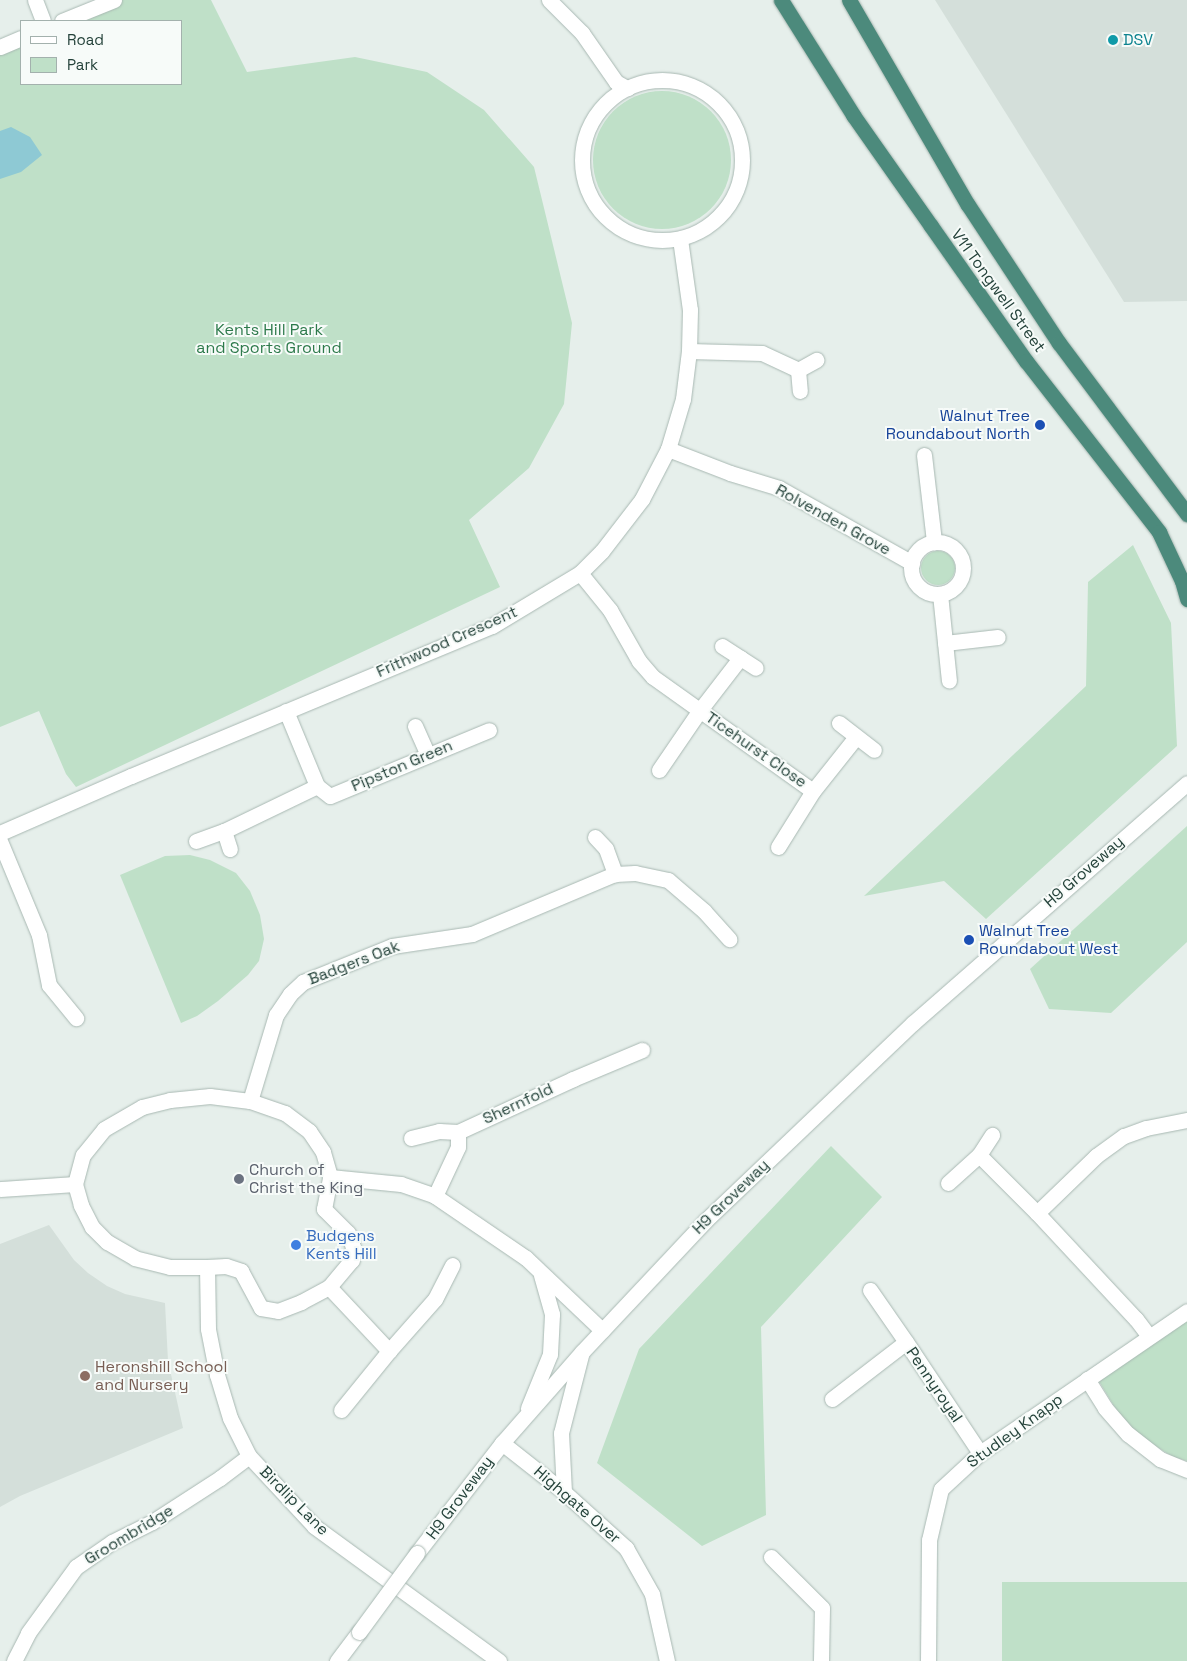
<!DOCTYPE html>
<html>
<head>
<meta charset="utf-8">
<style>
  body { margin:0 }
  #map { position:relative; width:1187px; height:1661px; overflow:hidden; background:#e6efeb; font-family:"Space Grotesk",sans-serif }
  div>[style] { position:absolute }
  .built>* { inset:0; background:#d4dfda }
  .green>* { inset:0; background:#bfe0c8; transform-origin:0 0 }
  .round { border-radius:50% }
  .water>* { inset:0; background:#8ec9d4 }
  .roads { filter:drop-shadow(0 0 1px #a8b8b2) drop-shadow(0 0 1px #a8b8b2) }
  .minor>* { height:15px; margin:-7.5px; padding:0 7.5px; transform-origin:7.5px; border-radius:7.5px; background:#fff }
  .minor>.ring { margin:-7.5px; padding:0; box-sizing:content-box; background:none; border:15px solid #fff; border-radius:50% }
  .tertiary>* { height:15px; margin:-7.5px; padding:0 7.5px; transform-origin:7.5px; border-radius:7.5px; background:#fff }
  .tertiary>.ring { margin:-7.5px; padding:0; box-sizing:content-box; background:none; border:15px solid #fff; border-radius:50% }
  .trunk>* { height:15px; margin:-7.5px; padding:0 7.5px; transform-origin:7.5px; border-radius:7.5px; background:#4c8a7c }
  .bridges { filter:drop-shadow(0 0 1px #a8b8b2) drop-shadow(0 0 1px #a8b8b2) }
  .tertiary-bridge>* { height:15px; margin:-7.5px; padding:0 7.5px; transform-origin:7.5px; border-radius:7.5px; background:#fff }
  .dots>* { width:14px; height:14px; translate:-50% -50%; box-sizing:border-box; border:2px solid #f7fbf9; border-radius:50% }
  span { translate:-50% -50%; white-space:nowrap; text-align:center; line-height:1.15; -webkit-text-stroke:4px #f7fbf9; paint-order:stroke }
  .culture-label { font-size:16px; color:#0d838f }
  .left { translate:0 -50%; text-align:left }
  .street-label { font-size:16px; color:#24423a }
  .park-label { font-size:16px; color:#2d7a4b }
  .transit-label { font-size:16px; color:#164399 }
  .right { translate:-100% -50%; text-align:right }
  .worship-label { font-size:16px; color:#5b616d }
  .shop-label { font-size:16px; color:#366cbe }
  .education-label { font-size:16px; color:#785e54 }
  .legend { position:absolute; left:20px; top:20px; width:162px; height:65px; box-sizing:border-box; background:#f7fbf9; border:1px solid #a3b1ad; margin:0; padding:6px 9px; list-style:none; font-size:15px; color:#24423a }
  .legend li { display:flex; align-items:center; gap:10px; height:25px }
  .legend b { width:25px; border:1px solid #a3b1ad }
</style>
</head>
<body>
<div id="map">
  <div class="built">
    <i style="clip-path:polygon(935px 0,1187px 0,1187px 301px,1124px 302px)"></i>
    <i style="clip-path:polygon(49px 1225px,74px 1260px,88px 1273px,107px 1286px,125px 1294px,165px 1303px,168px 1361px,183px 1428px,20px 1496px,0 1507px,0 1244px)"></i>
  </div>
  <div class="green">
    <i style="clip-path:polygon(114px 0,211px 0,247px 72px,355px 57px,427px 72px,484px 110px,534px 167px,572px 323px,564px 404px,529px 468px,469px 520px,500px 587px,76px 787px,66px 774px,39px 711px,0 727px,0 48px,21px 39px,21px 84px,181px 84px,181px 21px,62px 21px)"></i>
    <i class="round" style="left:593px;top:91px;width:138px;height:138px"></i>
    <i style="clip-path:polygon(1133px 545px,1171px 623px,1177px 746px,986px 919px,944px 881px,864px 896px,1086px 686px,1088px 582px)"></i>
    <i class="round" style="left:921px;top:551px;width:34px;height:34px"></i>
    <i style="clip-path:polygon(1187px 826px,1187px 942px,1111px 1013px,1049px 1009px,1030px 969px)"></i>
    <i style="clip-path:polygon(190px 855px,210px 860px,236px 873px,250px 891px,260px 915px,264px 939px,259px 961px,248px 975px,218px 1001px,197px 1016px,181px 1023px,120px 875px,165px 856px)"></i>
    <i style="clip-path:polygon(831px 1146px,882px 1197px,761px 1327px,766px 1515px,702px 1546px,597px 1463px,639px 1349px)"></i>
    <i style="clip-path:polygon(1187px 1319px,1187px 1461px,1173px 1457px,1143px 1438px,1120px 1416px,1097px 1378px)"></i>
    <i style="left:1187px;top:1582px;width:79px;height:185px;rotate:90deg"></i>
  </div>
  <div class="water">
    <i style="clip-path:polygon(11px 127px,30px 137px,42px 155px,21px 172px,0 179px,0 131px)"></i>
  </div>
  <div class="roads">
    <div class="minor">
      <i style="left:35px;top:0;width:22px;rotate:69deg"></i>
      <i style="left:62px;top:21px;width:56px;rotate:-22deg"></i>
      <i style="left:0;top:47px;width:23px;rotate:-23deg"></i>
      <i style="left:689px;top:351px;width:73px;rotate:1.6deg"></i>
      <i style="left:762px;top:353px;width:40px;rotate:25deg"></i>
      <i style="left:798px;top:370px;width:21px;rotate:85deg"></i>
      <i style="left:798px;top:370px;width:21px;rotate:-29deg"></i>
      <i style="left:668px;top:449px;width:66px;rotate:21.2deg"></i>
      <i style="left:730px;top:473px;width:51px;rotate:17deg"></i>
      <i style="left:779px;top:488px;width:153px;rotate:29.4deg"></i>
      <i style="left:924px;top:455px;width:88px;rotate:83.4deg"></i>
      <i class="ring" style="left:911px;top:542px;width:37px;height:37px"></i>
      <i style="left:580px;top:573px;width:48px;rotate:51deg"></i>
      <i style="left:610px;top:610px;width:59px;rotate:60.4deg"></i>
      <i style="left:639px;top:661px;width:21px;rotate:49deg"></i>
      <i style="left:653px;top:677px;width:196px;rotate:35.5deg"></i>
      <i style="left:940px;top:594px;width:87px;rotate:84.1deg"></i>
      <i style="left:945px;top:643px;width:53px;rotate:-6.5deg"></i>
      <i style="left:722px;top:646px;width:40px;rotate:32.9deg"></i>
      <i style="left:286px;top:711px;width:81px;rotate:67.5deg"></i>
      <i style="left:839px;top:723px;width:44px;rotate:37.6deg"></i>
      <i style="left:415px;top:726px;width:32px;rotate:66deg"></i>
      <i style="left:659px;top:770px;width:73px;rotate:-55.7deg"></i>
      <i style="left:700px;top:710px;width:66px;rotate:-52.4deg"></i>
      <i style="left:224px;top:831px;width:19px;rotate:72deg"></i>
      <i style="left:595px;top:837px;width:16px;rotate:47deg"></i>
      <i style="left:606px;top:849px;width:27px;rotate:70deg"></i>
      <i style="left:0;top:841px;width:102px;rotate:67.5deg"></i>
      <i style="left:39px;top:935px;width:51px;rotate:78.7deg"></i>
      <i style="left:49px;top:985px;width:43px;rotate:50.7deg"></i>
      <i style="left:196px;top:841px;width:30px;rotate:-20deg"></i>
      <i style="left:224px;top:831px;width:103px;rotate:-25.8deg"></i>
      <i style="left:317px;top:786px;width:16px;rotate:38deg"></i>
      <i style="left:330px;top:796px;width:172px;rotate:-22.5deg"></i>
      <i style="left:778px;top:847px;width:66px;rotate:-58deg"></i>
      <i style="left:813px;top:791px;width:69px;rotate:-51.5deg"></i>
      <i style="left:250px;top:1101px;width:90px;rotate:-73.2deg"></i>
      <i style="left:276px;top:1015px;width:25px;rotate:-56deg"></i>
      <i style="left:290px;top:994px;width:18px;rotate:-43deg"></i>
      <i style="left:303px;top:982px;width:96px;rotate:-22deg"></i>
      <i style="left:392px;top:946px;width:81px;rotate:-8.5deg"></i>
      <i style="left:472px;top:934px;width:155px;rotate:-22.8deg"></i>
      <i style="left:615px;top:874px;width:20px;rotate:-3deg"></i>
      <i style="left:635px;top:873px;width:34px;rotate:12deg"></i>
      <i style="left:668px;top:880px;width:48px;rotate:40.7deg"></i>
      <i style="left:704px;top:911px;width:38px;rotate:48deg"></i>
      <i style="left:411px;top:1138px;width:29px;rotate:-14deg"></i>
      <i style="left:439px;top:1131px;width:19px;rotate:3deg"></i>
      <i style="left:979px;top:1155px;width:82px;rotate:45deg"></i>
      <i style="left:1037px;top:1213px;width:145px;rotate:47deg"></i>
      <i style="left:1136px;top:1319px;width:21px;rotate:53deg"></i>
      <i style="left:948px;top:1183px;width:42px;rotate:-42.1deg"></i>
      <i style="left:979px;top:1155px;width:24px;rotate:-57deg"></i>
      <i style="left:435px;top:1196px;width:54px;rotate:-64.9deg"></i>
      <i style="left:458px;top:1147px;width:15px;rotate:-90deg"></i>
      <i style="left:458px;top:1132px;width:127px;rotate:-24.7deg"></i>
      <i style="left:573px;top:1079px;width:75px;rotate:-22.8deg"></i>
      <i style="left:1037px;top:1213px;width:82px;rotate:-44deg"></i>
      <i style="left:1096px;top:1156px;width:34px;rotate:-36deg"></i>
      <i style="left:1124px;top:1136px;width:23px;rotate:-20deg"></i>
      <i style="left:1146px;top:1128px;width:42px;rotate:-11deg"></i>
      <i style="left:207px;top:1267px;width:19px;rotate:-3deg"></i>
      <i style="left:226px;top:1266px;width:16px;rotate:18deg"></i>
      <i style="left:241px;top:1271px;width:42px;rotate:61.6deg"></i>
      <i style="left:261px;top:1308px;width:17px;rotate:10deg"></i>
      <i style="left:278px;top:1311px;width:25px;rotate:-21deg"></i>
      <i style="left:301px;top:1302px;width:32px;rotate:-28deg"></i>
      <i style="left:329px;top:1287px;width:35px;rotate:-50deg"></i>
      <i style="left:352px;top:1260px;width:13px;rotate:-86deg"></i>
      <i style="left:353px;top:1247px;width:15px;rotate:-110deg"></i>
      <i style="left:348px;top:1233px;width:34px;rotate:-135deg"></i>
      <i style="left:324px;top:1209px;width:33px;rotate:-79deg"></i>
      <i style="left:329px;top:1287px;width:88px;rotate:46.8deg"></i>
      <i style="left:389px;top:1351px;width:76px;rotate:129.1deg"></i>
      <i style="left:870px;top:1290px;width:63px;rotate:55.3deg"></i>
      <i style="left:389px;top:1351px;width:69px;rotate:-48.5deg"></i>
      <i style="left:435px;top:1299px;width:38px;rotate:-63deg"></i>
      <i style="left:1087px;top:1379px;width:34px;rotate:58deg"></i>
      <i style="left:1105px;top:1408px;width:35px;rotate:49deg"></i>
      <i style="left:1128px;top:1434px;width:41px;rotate:38deg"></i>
      <i style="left:1160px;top:1459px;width:29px;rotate:22deg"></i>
      <i style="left:832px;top:1399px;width:93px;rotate:-37.6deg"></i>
      <i style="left:906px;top:1342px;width:133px;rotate:56.3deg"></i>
      <i style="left:771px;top:1557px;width:72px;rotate:45deg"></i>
      <i style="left:822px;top:1608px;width:53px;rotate:91.1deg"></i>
      <i style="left:14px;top:1661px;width:31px;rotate:-63deg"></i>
      <i style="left:28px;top:1633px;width:82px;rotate:-54deg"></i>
      <i style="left:76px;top:1567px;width:44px;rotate:-34.8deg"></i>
      <i style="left:112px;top:1542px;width:45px;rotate:-26.6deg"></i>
      <i style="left:152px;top:1522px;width:81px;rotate:-32.9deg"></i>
      <i style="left:220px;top:1478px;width:36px;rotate:-37deg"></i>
      <i style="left:928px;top:1661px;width:121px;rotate:-89.5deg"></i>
      <i style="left:929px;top:1540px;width:52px;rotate:-76.8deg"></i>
      <i style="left:941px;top:1489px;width:53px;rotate:-42.7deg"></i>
      <i style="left:980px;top:1453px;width:251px;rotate:-34.4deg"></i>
    </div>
    <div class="tertiary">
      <i style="left:549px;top:0;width:47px;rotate:45deg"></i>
      <i style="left:582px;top:33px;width:60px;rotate:55.2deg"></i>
      <i style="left:616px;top:82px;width:13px;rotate:29deg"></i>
      <i class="ring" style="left:582px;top:80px;width:145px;height:145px"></i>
      <i style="left:0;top:833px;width:143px;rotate:-23.5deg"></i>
      <i style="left:131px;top:776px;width:391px;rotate:-22.6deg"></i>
      <i style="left:492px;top:626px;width:103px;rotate:-31.1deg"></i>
      <i style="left:580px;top:573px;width:31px;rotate:-45deg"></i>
      <i style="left:602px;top:551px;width:66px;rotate:-52.4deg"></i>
      <i style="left:642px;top:499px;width:56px;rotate:-62.5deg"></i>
      <i style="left:668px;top:449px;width:52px;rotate:-73.3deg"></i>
      <i style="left:683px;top:399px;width:48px;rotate:-82.9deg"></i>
      <i style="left:689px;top:351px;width:41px;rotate:-88.6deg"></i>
      <i style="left:690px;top:310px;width:72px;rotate:-98deg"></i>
      <i style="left:0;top:1189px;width:75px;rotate:-3.8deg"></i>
      <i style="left:528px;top:1408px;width:58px;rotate:-67.8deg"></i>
      <i style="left:550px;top:1354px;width:40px;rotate:-87.1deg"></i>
      <i style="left:552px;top:1314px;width:41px;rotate:-105.8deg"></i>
      <i style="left:502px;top:1443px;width:79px;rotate:38.3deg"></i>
      <i style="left:564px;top:1492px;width:84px;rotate:42.1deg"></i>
      <i style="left:626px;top:1548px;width:53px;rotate:60.5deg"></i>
      <i style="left:652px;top:1594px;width:69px;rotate:77.4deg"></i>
      <i style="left:564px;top:1492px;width:59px;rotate:-92.9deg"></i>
      <i style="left:561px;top:1433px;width:81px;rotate:-75.6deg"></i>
      <i style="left:417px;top:1553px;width:139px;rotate:-52.3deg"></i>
      <i style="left:502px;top:1443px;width:121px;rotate:-48.7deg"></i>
      <i style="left:582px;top:1352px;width:180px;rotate:-46.8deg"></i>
      <i style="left:705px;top:1221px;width:287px;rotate:-43.6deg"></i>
      <i style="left:913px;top:1023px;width:364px;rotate:-41.2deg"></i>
      <i style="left:337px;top:1661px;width:36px;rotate:-53deg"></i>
      <i style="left:499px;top:1661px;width:229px;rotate:-143.9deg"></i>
      <i style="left:314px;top:1526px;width:96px;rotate:-132.9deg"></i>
      <i style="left:249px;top:1456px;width:42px;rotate:-116.6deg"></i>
      <i style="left:230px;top:1418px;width:45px;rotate:-106.8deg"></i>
      <i style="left:217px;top:1375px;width:47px;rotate:-101.1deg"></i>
      <i style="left:208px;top:1329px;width:62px;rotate:-90.9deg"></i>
      <i style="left:207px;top:1267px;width:37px;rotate:180deg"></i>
      <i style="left:170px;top:1267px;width:36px;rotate:-166deg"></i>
      <i style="left:135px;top:1258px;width:32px;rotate:-150deg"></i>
      <i style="left:107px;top:1242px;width:21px;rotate:-135deg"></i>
      <i style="left:92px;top:1227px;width:25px;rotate:-117deg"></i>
      <i style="left:81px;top:1205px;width:22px;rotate:-106deg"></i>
      <i style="left:75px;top:1184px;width:30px;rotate:-75deg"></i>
      <i style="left:83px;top:1155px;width:33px;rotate:-51deg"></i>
      <i style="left:104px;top:1129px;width:44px;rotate:-30.1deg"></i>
      <i style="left:142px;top:1107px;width:29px;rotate:-14deg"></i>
      <i style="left:170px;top:1100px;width:40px;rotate:-5.7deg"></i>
      <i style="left:210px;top:1096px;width:40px;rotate:7.1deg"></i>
      <i style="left:250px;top:1101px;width:37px;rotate:19deg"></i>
      <i style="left:285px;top:1113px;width:30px;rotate:37deg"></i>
      <i style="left:309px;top:1131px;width:25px;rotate:56deg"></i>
      <i style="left:323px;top:1152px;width:26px;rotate:74deg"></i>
      <i style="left:330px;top:1177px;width:71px;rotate:5.6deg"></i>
      <i style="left:401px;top:1184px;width:36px;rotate:19deg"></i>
      <i style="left:435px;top:1196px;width:110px;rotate:34.3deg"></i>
      <i style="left:526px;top:1258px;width:105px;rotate:43.5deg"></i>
    </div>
    <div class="trunk">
      <i style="left:781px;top:0;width:136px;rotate:57.9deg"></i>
      <i style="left:853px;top:115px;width:136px;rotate:54.9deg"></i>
      <i style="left:931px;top:226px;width:165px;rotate:54.9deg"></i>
      <i style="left:1026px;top:361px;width:217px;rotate:52.1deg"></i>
      <i style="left:1159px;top:532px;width:54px;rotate:64.9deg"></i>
      <i style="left:1182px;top:581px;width:19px;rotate:74deg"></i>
      <i style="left:849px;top:0;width:237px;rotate:59.9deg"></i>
      <i style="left:968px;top:205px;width:165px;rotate:56.6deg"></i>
      <i style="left:1059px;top:343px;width:214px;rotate:53.2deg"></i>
    </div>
  </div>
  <div class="bridges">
    <div class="tertiary-bridge">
      <i style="left:359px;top:1632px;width:98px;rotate:-53.7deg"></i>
    </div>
  </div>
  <div class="dots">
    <i style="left:1113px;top:40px;background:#0f9aa8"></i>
    <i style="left:1040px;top:425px;background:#1a4fb4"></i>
    <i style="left:969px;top:940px;background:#1a4fb4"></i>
    <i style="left:239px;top:1179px;background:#6b7280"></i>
    <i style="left:296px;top:1245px;background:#3f7fe0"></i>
    <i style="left:85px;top:1376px;background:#8d6e63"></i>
  </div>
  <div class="culture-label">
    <span class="left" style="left:1123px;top:40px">DSV</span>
  </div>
  <div class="street-label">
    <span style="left:998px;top:291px;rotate:54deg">V11 Tongwell Street</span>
    <span style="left:833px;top:520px;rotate:29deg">Rolvenden Grove</span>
    <span style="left:447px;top:642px;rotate:-24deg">Frithwood Crescent</span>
    <span style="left:756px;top:750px;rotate:35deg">Ticehurst Close</span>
    <span style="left:402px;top:766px;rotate:-23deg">Pipston Green</span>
    <span style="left:1084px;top:872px;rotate:-41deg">H9 Groveway</span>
    <span style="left:354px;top:963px;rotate:-21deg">Badgers Oak</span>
    <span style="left:518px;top:1104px;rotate:-25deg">Shernfold</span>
    <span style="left:731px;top:1197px;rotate:-44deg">H9 Groveway</span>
    <span style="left:934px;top:1385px;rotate:56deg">Pennyroyal</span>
    <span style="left:1015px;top:1431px;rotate:-36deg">Studley Knapp</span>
    <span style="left:460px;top:1498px;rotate:-53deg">H9 Groveway</span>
    <span style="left:294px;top:1501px;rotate:45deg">Birdlip Lane</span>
    <span style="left:577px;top:1505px;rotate:41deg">Highgate Over</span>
    <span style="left:129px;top:1535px;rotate:-31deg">Groombridge</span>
  </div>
  <div class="park-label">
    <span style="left:269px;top:339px">Kents Hill Park<br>and Sports Ground</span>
  </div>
  <div class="transit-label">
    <span class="right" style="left:1030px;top:425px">Walnut Tree<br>Roundabout North</span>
    <span class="left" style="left:979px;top:940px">Walnut Tree<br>Roundabout West</span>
  </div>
  <div class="worship-label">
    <span class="left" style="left:249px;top:1179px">Church of<br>Christ the King</span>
  </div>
  <div class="shop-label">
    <span class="left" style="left:306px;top:1245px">Budgens<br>Kents Hill</span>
  </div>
  <div class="education-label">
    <span class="left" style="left:95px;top:1376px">Heronshill School<br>and Nursery</span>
  </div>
  <ul class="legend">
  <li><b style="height:6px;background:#fff"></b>Road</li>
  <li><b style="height:14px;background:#bfe0c8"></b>Park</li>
  </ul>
</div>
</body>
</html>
